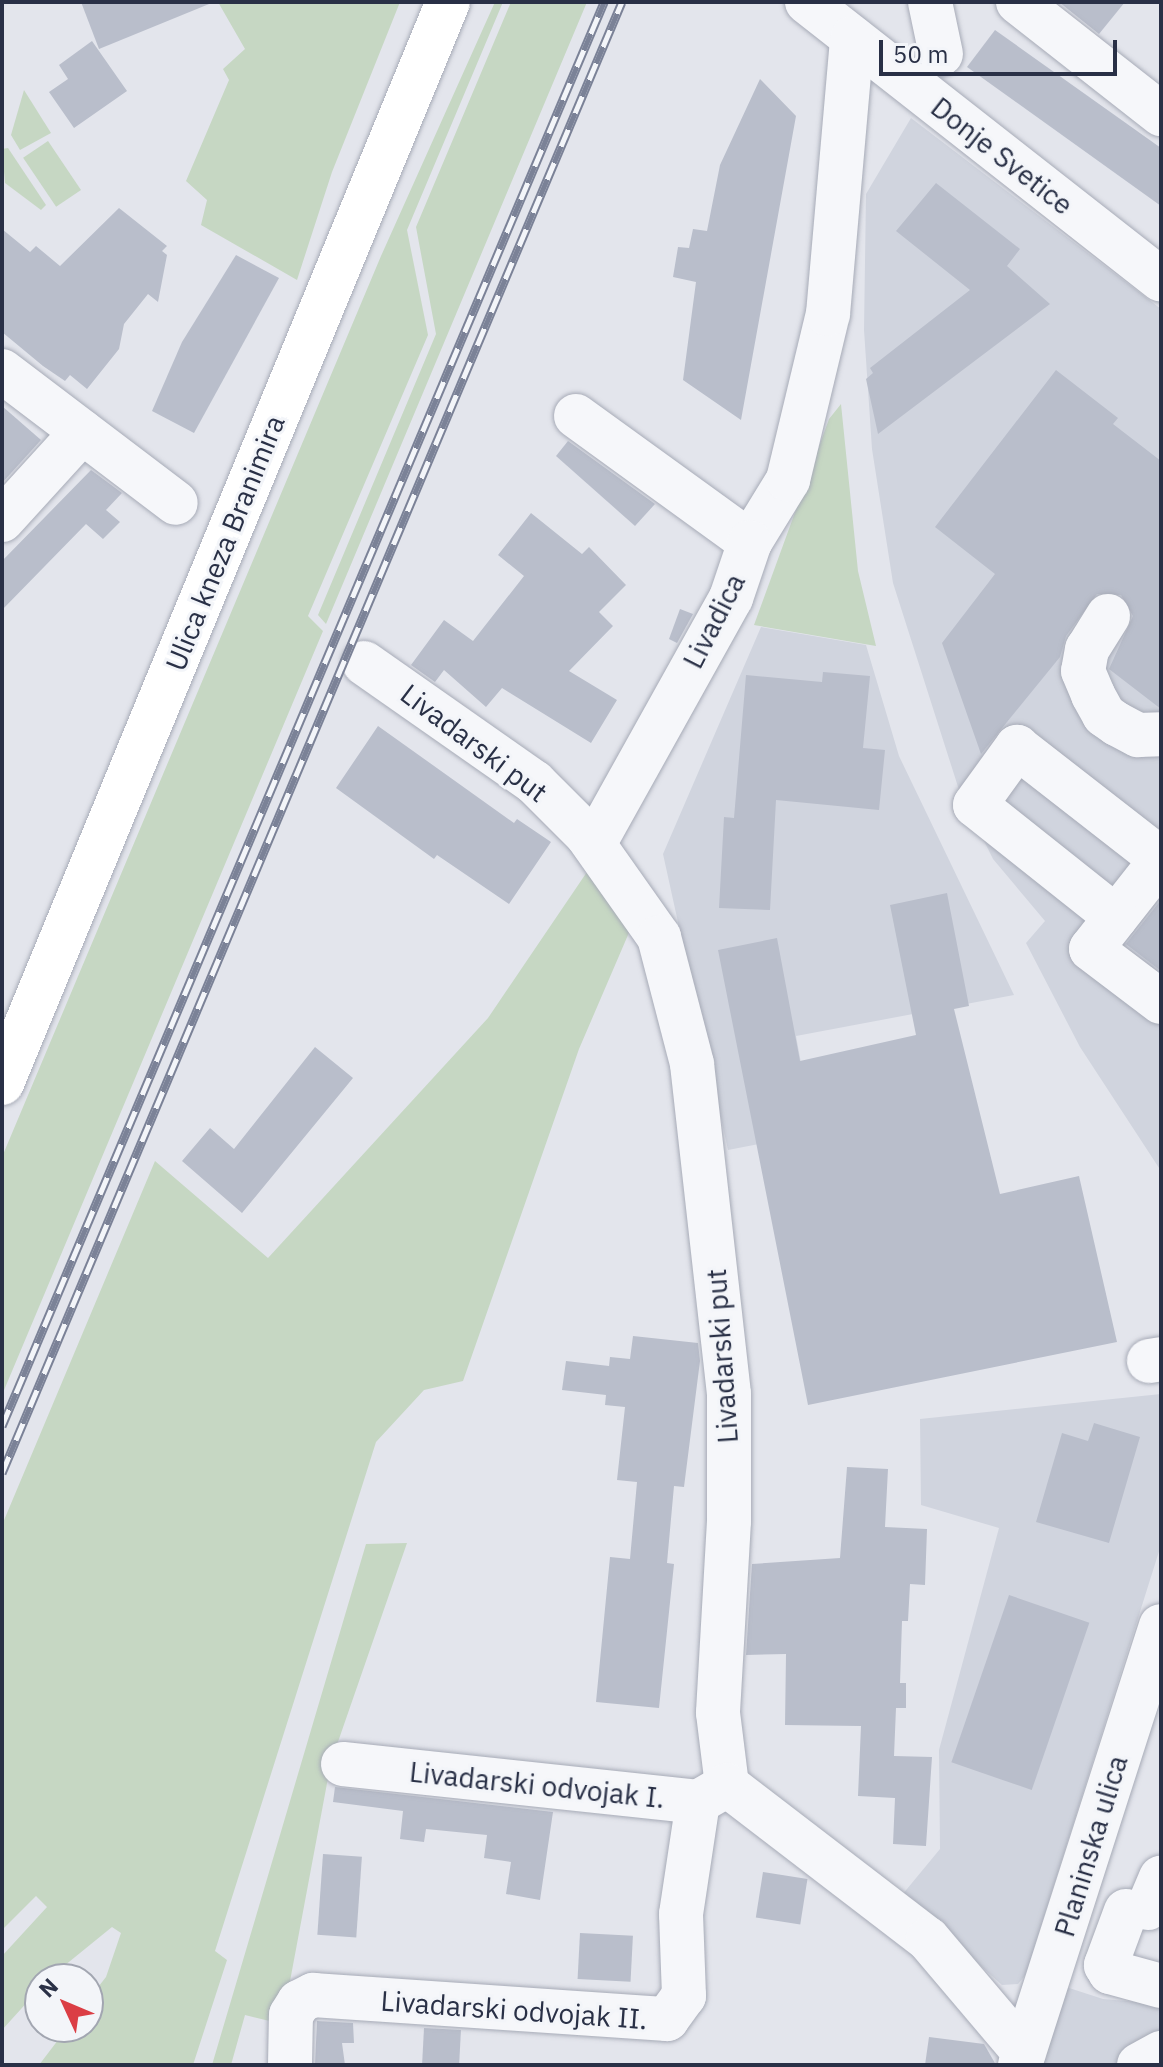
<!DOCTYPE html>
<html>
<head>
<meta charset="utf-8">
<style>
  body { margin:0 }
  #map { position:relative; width:1163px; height:2067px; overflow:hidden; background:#e3e5ec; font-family:"IBM Plex Sans",sans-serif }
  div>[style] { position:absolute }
  .built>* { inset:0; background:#d0d4de }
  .green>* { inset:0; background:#c6d7c3; transform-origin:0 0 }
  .building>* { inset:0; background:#b9becb; transform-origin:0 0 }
  .roads { filter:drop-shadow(0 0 2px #a7abb7) drop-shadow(0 0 2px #a7abb7) }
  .minor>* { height:44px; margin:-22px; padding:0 22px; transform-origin:22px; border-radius:22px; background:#f6f7fa }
  .major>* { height:44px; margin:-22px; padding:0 22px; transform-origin:22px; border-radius:22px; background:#fff }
  .rail>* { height:9px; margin-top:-4.5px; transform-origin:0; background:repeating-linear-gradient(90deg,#f3f5f9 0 18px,#7b8297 0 36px); box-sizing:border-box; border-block:2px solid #7b8297 }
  span { translate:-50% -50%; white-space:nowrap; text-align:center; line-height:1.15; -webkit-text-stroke:6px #f3f5f9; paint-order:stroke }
  .street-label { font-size:28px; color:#293046 }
  .frame { position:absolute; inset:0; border:4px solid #293046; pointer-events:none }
  .north { position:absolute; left:24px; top:1963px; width:80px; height:80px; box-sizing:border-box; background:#f3f5f9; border:2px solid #a2a6b1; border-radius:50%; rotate:314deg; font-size:22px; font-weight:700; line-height:32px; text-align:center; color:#293046 }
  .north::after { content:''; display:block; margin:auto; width:28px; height:36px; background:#db3e45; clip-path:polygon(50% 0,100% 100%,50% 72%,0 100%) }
  .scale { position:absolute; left:879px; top:40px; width:238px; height:36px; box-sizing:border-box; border:4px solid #293046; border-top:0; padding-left:10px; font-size:24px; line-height:28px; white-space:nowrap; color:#293046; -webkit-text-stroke:6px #f3f5f9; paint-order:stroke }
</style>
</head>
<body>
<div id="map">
  <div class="built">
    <i style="clip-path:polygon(911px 118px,1161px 309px,1161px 1171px,1080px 1047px,1026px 943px,1045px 921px,993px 859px,960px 793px,893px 583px,872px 449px,864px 330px,866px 194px)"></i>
    <i style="clip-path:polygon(761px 627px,866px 645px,899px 756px,1014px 995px,796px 1036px,814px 1133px,728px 1150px,663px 854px)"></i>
    <i style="clip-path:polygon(1161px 1394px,1161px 1545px,1026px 1974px,1018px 1984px,1002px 1985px,902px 1895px,940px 1849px,939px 1750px,999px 1528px,921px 1505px,920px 1419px)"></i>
    <i style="clip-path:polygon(1066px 1987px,1103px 1999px,1161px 2004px,1161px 2065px,1039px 2065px)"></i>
  </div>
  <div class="green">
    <i style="clip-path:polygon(218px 2px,400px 2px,332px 172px,297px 280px,201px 225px,207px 200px,186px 181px,229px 80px,223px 69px,245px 49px)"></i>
    <i style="clip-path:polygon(495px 2px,503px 2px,407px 230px,428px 335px,308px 616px,323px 631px,2px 1395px,2px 1157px,381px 256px)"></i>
    <i style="clip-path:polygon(511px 2px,587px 2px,326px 624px,318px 615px,436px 334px,416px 227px)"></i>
    <i style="clip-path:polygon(24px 90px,51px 133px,20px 150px,11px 135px)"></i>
    <i style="left:48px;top:141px;width:59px;height:30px;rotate:56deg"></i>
    <i style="clip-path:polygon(8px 148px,46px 205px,41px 210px,5px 183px,2px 149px)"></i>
    <i style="clip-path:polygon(841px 404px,858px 571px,876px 646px,754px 625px,829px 419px)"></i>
    <i style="clip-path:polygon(589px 869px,634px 921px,579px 1049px,463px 1381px,424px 1390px,376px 1442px,215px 1951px,227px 1960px,193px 2065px,39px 2065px,68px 2027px,88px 2027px,88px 2000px,106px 1977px,121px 1933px,112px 1927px,48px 1979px,40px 1979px,40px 1988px,2px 2030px,2px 1956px,47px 1907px,36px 1896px,2px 1930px,2px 1525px,155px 1161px,268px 1258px,488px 1018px)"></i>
    <i style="clip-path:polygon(407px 1543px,331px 1762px,282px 2024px,245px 2015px,231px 2065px,212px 2065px,366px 1544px)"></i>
  </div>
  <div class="building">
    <i style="clip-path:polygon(81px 2px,214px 2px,99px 49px)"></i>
    <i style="clip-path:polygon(1059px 2px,1125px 2px,1099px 34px)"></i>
    <i style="clip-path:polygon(995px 30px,1161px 148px,1161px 206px,967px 67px)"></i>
    <i style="clip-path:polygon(92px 41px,127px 91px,74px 128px,49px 92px,68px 79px,59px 65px)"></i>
    <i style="clip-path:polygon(760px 79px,796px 116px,741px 420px,683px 380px,696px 282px,673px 277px,678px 247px,689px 248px,693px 229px,707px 231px,720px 165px)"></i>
    <i style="clip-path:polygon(936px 183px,1020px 249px,1007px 266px,1050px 304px,878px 434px,866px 379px,873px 373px,870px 368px,970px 290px,896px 231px)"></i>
    <i style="clip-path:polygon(119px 208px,167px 246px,162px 251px,167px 255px,158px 302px,148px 294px,124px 324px,119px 349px,87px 389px,70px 375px,65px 381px,43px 366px,2px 332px,2px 229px,30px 252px,36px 246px,60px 266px)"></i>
    <i style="clip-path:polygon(236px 255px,279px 278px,194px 433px,152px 411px,182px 342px)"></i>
    <i style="clip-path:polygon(1056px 370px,1118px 418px,1113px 424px,1161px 461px,1161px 709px,1109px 669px,1133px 616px,1121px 595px,1097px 594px,1066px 636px,1060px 657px,981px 754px,942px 643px,995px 574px,935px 527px)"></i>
    <i style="clip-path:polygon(2px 406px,41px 440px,2px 483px)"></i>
    <i style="clip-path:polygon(568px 441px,655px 504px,635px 526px,556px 456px)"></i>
    <i style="clip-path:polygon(91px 470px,122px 493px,106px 510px,120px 522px,103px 539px,86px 524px,2px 610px,2px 561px)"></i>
    <i style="clip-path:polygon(531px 513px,582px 554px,589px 547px,626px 585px,599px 612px,613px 626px,569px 671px,617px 700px,591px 743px,502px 688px,486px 707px,444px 670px,435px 682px,411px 665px,444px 620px,473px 641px,524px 576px,498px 555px)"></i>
    <i style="clip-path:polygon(680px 609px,693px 614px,677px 643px,669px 639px)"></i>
    <i style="clip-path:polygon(823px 672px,870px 676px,863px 748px,885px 750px,879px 810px,776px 800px,770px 910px,719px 908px,724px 817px,734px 818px,746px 675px,822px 682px)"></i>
    <i style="clip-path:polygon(378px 726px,514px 823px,517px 819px,551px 842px,509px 904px,437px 855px,434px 859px,336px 788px)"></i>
    <i style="clip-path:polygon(947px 893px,969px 1006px,954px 1009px,1000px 1194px,1079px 1176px,1117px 1342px,808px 1405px,718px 950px,777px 938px,800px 1061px,916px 1035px,890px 905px)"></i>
    <i style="clip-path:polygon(1161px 900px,1161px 971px,1126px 944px)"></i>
    <i style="clip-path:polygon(315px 1047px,353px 1078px,242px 1213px,182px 1161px,210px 1128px,234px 1149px)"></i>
    <i style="clip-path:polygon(633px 1336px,698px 1343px,700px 1361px,684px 1487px,674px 1486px,667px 1563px,674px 1564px,659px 1708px,596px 1702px,610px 1557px,630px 1559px,637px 1482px,617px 1480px,625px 1407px,605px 1405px,606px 1395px,562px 1390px,566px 1361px,609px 1366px,610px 1357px,630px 1359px)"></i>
    <i style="clip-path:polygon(1094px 1423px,1140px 1437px,1109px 1543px,1036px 1522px,1062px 1433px,1088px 1441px)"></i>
    <i style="clip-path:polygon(847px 1467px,888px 1469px,885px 1527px,927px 1529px,925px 1585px,910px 1584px,908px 1621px,902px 1621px,900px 1683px,906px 1683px,906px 1708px,896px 1708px,894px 1756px,932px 1757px,926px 1846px,893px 1844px,895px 1798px,858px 1796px,861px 1726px,785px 1725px,786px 1654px,746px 1655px,752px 1564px,840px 1558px)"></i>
    <i style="left:1009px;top:1595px;width:85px;height:177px;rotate:19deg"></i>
    <i style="clip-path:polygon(335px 1787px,553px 1812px,540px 1900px,506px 1894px,511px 1862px,484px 1858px,487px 1835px,426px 1829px,424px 1842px,400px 1839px,403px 1811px,333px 1802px)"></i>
    <i style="left:323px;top:1854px;width:39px;height:81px;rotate:4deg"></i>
    <i style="left:763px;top:1872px;width:45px;height:46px;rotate:9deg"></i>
    <i style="left:580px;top:1933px;width:53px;height:46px;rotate:3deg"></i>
    <i style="clip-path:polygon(317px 2021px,353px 2023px,354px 2043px,342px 2043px,345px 2065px,315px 2065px)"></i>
    <i style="left:424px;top:2028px;width:37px;height:37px;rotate:3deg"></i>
    <i style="clip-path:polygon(929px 2037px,984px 2044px,996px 2065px,925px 2065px)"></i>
  </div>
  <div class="roads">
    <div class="minor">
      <i style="left:807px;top:2px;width:450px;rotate:38.1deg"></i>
      <i style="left:930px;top:2px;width:53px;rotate:78.1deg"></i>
      <i style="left:1018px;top:2px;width:182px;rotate:38.1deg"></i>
      <i style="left:2px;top:371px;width:218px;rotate:37.2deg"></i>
      <i style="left:576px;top:416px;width:215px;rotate:35.9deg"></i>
      <i style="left:2px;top:520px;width:119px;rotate:-47.7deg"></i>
      <i style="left:750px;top:542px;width:73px;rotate:-58.5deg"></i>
      <i style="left:788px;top:480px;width:171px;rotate:-76.5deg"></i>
      <i style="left:828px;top:314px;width:277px;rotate:-85deg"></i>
      <i style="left:1108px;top:616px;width:39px;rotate:122deg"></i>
      <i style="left:1087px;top:649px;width:22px;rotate:100deg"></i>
      <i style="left:1083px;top:671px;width:26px;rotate:67deg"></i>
      <i style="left:1093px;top:695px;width:23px;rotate:61deg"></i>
      <i style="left:1104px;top:715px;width:16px;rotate:35deg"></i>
      <i style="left:1117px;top:724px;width:24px;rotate:28deg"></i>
      <i style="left:1138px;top:735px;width:23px;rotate:-2deg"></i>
      <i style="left:364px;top:663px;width:208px;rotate:35deg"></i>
      <i style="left:534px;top:782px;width:75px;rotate:45deg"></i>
      <i style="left:587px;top:835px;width:125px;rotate:54.8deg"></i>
      <i style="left:659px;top:937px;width:131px;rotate:75.4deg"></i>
      <i style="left:692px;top:1064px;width:332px;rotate:83.6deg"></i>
      <i style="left:729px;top:1394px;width:127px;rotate:90deg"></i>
      <i style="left:729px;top:1521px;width:192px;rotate:93.3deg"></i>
      <i style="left:718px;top:1713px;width:73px;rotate:82.9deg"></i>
      <i style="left:727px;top:1785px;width:253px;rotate:37.5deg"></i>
      <i style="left:928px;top:1939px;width:148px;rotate:49.7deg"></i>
      <i style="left:594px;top:844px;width:282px;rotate:-60.9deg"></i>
      <i style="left:731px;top:598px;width:59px;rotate:-71.3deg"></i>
      <i style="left:1161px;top:860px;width:113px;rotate:128.2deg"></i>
      <i style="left:1091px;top:949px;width:88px;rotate:37.1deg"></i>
      <i style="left:1116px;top:917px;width:180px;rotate:-141.5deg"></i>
      <i style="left:975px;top:805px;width:72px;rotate:-54.1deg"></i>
      <i style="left:1017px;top:747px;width:182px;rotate:37.9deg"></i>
      <i style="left:1149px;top:1361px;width:12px;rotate:-9deg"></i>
      <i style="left:343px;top:1764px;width:357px;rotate:6.1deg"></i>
      <i style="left:698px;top:1802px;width:28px;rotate:-30deg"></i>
      <i style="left:1148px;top:1908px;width:33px;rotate:-67deg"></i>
      <i style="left:1126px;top:1911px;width:58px;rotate:110.3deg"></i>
      <i style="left:1106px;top:1965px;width:8px;rotate:60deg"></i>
      <i style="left:1110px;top:1972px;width:53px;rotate:15.4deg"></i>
      <i style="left:290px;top:2065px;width:50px;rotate:-88.9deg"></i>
      <i style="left:291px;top:2015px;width:15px;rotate:-58deg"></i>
      <i style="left:299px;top:2002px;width:16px;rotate:-27deg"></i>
      <i style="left:313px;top:1995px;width:355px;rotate:3.9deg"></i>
      <i style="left:667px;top:2019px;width:29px;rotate:-54deg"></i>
      <i style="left:684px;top:1996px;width:82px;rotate:-92.1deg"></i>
      <i style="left:681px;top:1914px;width:113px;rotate:-81.4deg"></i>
      <i style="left:1020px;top:2065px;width:461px;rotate:-72.2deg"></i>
      <i style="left:1139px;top:2065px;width:25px;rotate:-29deg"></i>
    </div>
    <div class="major">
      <i style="left:2px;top:1083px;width:1169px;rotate:-67.58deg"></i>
    </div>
  </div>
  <div class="rail">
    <i style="left:2px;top:1426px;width:1546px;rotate:-67.08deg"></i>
    <i style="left:2px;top:1473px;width:1596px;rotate:-67.15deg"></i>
  </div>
  <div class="street-label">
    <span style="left:1002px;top:156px;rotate:38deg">Donje Svetice</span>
    <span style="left:225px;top:543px;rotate:-68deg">Ulica kneza Branimira</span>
    <span style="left:714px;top:621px;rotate:-63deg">Livadica</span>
    <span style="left:474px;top:743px;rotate:37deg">Livadarski put</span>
    <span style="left:722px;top:1356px;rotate:-94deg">Livadarski put</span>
    <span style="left:537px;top:1785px;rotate:6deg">Livadarski odvojak I.</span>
    <span style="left:1091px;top:1846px;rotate:-73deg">Planinska ulica</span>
    <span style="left:514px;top:2010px;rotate:4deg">Livadarski odvojak II.</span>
  </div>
  <div class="frame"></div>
  <div class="north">N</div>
  <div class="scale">50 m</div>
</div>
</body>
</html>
